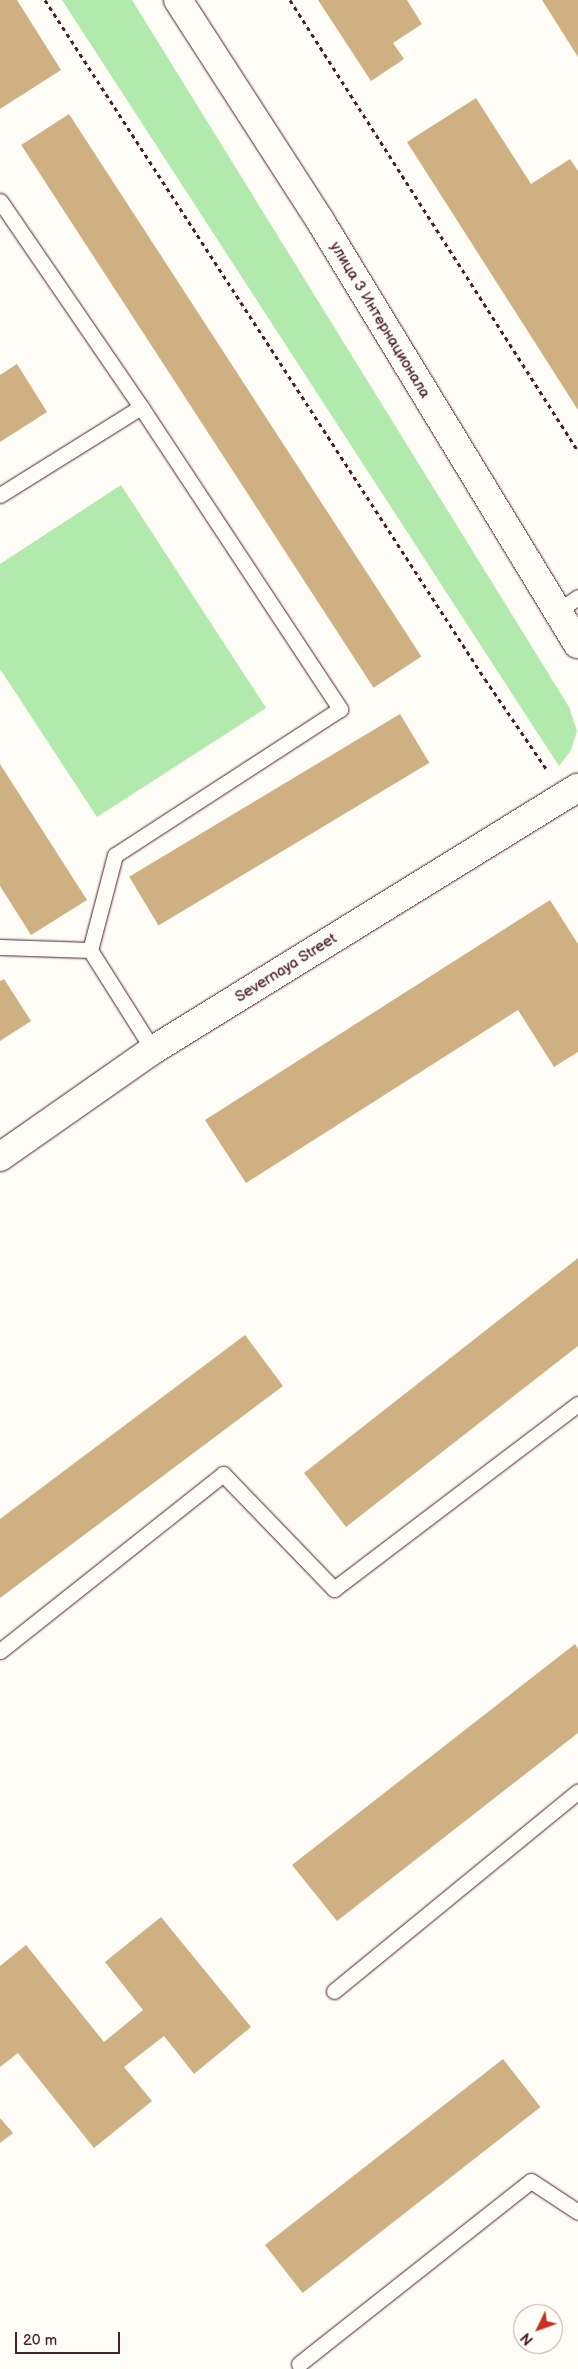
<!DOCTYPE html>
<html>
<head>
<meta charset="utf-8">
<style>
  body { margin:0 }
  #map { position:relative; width:578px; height:2369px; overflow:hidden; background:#fdfcf7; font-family:"Balsamiq Sans",sans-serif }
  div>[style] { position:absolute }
  .green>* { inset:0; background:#b2e9ac }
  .building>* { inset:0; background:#cfb083; transform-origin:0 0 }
  .path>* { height:3px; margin-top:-1.5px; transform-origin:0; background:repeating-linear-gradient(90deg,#4a1f2b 0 4px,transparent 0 8px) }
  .roads { filter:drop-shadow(0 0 1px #4a1f2b) drop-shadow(0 0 1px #4a1f2b) }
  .lane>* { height:15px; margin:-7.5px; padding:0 7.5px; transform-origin:7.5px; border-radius:7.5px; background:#fdfcf7 }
  .street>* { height:28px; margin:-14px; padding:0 14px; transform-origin:14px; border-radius:14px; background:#fdfcf7 }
  .secondary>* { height:28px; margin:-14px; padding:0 14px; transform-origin:14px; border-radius:14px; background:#fdfcf7 }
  span { translate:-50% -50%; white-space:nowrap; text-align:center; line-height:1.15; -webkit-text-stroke:4px #fdfcf7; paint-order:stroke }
  .street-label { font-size:15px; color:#4a1f2b }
  .north { position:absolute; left:513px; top:2304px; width:50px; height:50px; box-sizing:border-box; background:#fdfcf7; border:1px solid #b5a4a5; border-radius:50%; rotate:228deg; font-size:14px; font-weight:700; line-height:20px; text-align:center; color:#4a1f2b }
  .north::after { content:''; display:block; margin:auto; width:18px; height:22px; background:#c8321e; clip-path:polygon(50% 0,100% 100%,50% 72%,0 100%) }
  .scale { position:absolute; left:15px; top:2332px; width:105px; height:22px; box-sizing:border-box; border:2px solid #4a1f2b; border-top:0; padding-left:6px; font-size:15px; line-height:18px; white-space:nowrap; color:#4a1f2b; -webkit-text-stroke:4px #fdfcf7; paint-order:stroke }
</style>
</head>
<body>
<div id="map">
  <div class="green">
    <i style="clip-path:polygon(62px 0,132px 0,569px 707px,577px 731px,571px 750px,559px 766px)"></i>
    <i style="clip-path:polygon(121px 485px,266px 708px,97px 817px,0 669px,0 564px)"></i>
  </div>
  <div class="building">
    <i style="clip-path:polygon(0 0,17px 0,61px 70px,0 109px)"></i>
    <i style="clip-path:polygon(318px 0,407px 0,422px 24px,393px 43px,404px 59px,371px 81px)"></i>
    <i style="clip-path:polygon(542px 0,578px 0,578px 57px)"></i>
    <i style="clip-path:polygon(476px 98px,531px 184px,570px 159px,578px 171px,578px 410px,407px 142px)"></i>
    <i style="left:69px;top:114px;width:647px;height:57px;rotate:57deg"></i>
    <i style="clip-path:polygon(17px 364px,47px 412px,0 442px,0 375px)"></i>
    <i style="left:400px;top:714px;width:57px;height:316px;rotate:59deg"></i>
    <i style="clip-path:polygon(0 764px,87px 900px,31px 935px,0 886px)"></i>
    <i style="clip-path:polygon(550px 900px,578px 944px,578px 1052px,554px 1067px,518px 1010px,246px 1183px,205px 1120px)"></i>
    <i style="clip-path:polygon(4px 979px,31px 1021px,0 1041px,0 981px)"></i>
    <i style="clip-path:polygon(578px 1258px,578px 1346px,346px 1527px,304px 1473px)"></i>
    <i style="clip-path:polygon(245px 1335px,283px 1386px,0 1598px,0 1519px)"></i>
    <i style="clip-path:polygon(575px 1644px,578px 1649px,578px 1733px,337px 1921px,292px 1865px)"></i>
    <i style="clip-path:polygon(161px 1917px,251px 2027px,194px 2074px,164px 2036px,124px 2067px,152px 2101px,94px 2148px,18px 2053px,0 2067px,0 1966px,26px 1945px,104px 2042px,143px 2010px,105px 1962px)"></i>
    <i style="left:503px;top:2059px;width:61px;height:302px;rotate:52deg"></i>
    <i style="clip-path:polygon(0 2118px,13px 2133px,0 2143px)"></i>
  </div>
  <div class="path">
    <i style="left:45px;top:0;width:809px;rotate:57.06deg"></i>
    <i style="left:485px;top:679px;width:110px;rotate:55.7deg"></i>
    <i style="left:290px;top:0;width:535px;rotate:57.44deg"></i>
  </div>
  <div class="roads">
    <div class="lane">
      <i style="left:0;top:201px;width:250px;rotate:55.6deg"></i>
      <i style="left:141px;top:407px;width:362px;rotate:56.6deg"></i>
      <i style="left:340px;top:709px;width:268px;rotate:147deg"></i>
      <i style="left:115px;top:855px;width:98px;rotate:104.7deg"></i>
      <i style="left:90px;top:950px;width:118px;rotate:57.8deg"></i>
      <i style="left:0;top:495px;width:166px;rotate:-32deg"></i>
      <i style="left:558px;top:611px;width:24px;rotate:-35deg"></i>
      <i style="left:0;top:947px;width:90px;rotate:1.9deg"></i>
      <i style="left:0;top:1651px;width:285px;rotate:-38.4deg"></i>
      <i style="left:223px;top:1474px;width:160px;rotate:46deg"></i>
      <i style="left:334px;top:1589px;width:306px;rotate:-37.2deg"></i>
      <i style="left:334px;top:1991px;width:315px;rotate:-39.3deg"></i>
      <i style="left:299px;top:2364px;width:295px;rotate:-38.3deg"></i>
      <i style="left:531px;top:2181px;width:56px;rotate:33.4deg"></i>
    </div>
    <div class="street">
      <i style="left:0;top:1157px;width:187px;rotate:-35deg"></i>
      <i style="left:153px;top:1050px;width:499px;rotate:-31.7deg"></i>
    </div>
    <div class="secondary">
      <i style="left:178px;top:0;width:264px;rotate:57.2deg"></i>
      <i style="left:321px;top:222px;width:494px;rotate:58.7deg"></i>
    </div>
  </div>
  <div class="street-label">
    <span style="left:380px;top:320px;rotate:59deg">улица 3 Интернационала</span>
    <span style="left:286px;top:968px;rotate:-32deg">Severnaya Street</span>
  </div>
  <div class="north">N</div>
  <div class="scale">20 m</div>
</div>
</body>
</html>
